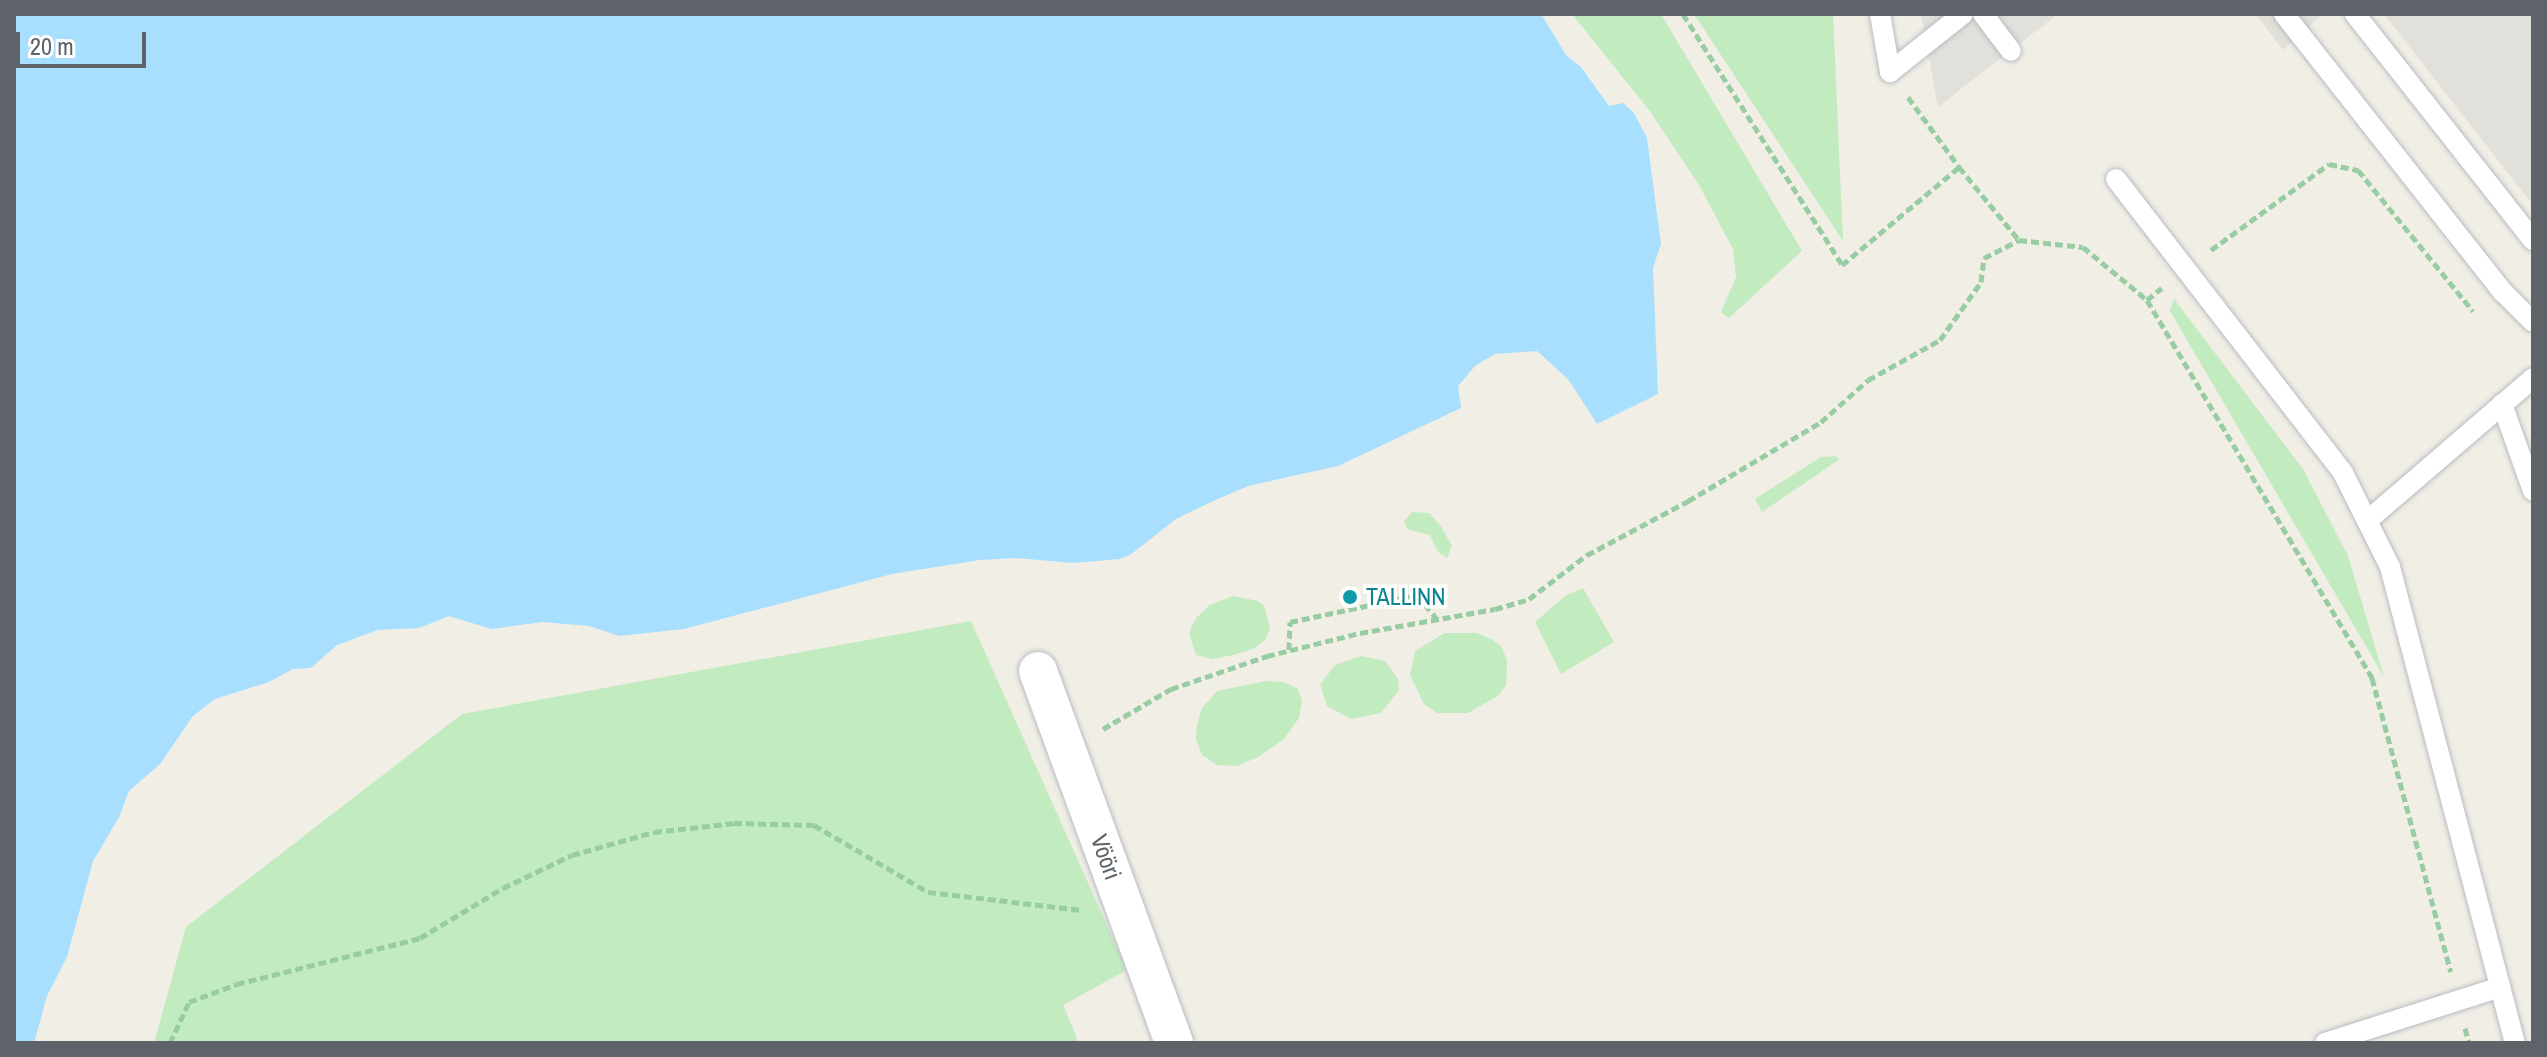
<!DOCTYPE html>
<html>
<head>
<meta charset="utf-8">
<style>
  body { margin:0 }
  #map { position:relative; width:2547px; height:1057px; overflow:hidden; background:#f1eee6; font-family:"Archivo Narrow",sans-serif }
  div>[style] { position:absolute }
  .industrial>* { inset:0; background:#e2e0da }
  .green>* { inset:0; background:#c3ebc0 }
  .water>* { inset:0; background:#a8dfff }
  .path>* { height:5px; margin-top:-2.5px; transform-origin:0; background:repeating-linear-gradient(90deg,#98cda3 0 8px,transparent 0 12px) }
  .roads { filter:drop-shadow(0 0 2px #b8bcc1) drop-shadow(0 0 2px #b8bcc1) }
  .service>* { height:20px; margin:-10px; padding:0 10px; transform-origin:10px; border-radius:10px; background:#fff }
  .minor>* { height:38px; margin:-19px; padding:0 19px; transform-origin:19px; border-radius:19px; background:#fff }
  .dots>* { width:22px; height:22px; translate:-50% -50%; box-sizing:border-box; border:4px solid #fff; border-radius:50% }
  span { translate:-50% -50%; white-space:nowrap; text-align:center; line-height:1.15; -webkit-text-stroke:7px #fff; paint-order:stroke }
  .culture-label { font-size:24px; color:#0d838f }
  .left { translate:0 -50%; text-align:left }
  .street-label { font-size:24px; color:#5d6368 }
  .frame { position:absolute; inset:0; border:16px solid #5d6368; pointer-events:none }
  .scale { position:absolute; left:16px; top:32px; width:130px; height:36px; box-sizing:border-box; border:4px solid #5d6368; border-top:0; padding-left:10px; font-size:24px; line-height:28px; white-space:nowrap; color:#5d6368; -webkit-text-stroke:6px #fff; paint-order:stroke }
</style>
</head>
<body>
<div id="map">
  <div class="industrial">
    <i style="clip-path:polygon(1921px 14px,2058px 14px,1938px 107px)"></i>
    <i style="clip-path:polygon(2256px 14px,2323px 14px,2283px 50px)"></i>
    <i style="clip-path:polygon(2384px 14px,2533px 14px,2533px 206px,2532px 204px)"></i>
  </div>
  <div class="green">
    <i style="clip-path:polygon(1572px 14px,1661px 14px,1802px 251px,1729px 318px,1721px 312px,1736px 277px,1733px 249px,1699px 185px,1649px 110px)"></i>
    <i style="clip-path:polygon(1694px 14px,1833px 14px,1843px 241px)"></i>
    <i style="clip-path:polygon(2174px 299px,2303px 469px,2348px 556px,2384px 677px,2170px 311px)"></i>
    <i style="clip-path:polygon(1835px 456px,1840px 459px,1762px 512px,1755px 499px,1821px 457px)"></i>
    <i style="clip-path:polygon(1412px 512px,1429px 513px,1441px 526px,1452px 546px,1447px 558px,1438px 552px,1430px 535px,1407px 529px,1404px 521px)"></i>
    <i style="clip-path:polygon(1583px 588px,1614px 642px,1561px 674px,1535px 622px,1565px 596px)"></i>
    <i style="clip-path:polygon(1233px 596px,1258px 601px,1264px 606px,1270px 627px,1266px 639px,1253px 649px,1233px 655px,1212px 659px,1196px 655px,1189px 633px,1196px 618px,1210px 605px)"></i>
    <i style="clip-path:polygon(971px 621px,1127px 970px,1063px 1005px,1079px 1043px,154px 1043px,186px 927px,462px 714px)"></i>
    <i style="clip-path:polygon(1445px 633px,1477px 633px,1491px 639px,1501px 646px,1507px 660px,1506px 685px,1498px 696px,1468px 713px,1437px 713px,1424px 704px,1410px 675px,1415px 651px)"></i>
    <i style="clip-path:polygon(1361px 656px,1385px 661px,1398px 679px,1399px 690px,1381px 713px,1351px 719px,1327px 706px,1320px 685px,1335px 665px)"></i>
    <i style="clip-path:polygon(1266px 681px,1284px 682px,1298px 689px,1302px 701px,1299px 718px,1284px 739px,1258px 757px,1237px 766px,1217px 765px,1202px 755px,1196px 739px,1197px 725px,1202px 708px,1217px 691px)"></i>
  </div>
  <div class="water">
    <i style="clip-path:polygon(14px 14px,1541px 14px,1566px 55px,1581px 67px,1609px 106px,1623px 103px,1634px 113px,1647px 138px,1661px 244px,1653px 268px,1658px 394px,1597px 424px,1568px 379px,1537px 351px,1495px 354px,1476px 365px,1458px 386px,1461px 408px,1338px 466px,1248px 486px,1211px 502px,1176px 519px,1130px 555px,1120px 559px,1074px 563px,1016px 558px,980px 560px,892px 574px,684px 629px,619px 636px,589px 626px,542px 622px,491px 629px,449px 616px,419px 628px,378px 630px,337px 645px,311px 668px,293px 669px,269px 682px,215px 699px,193px 716px,160px 764px,129px 791px,119px 817px,93px 861px,67px 957px,47px 996px,34px 1043px,14px 1043px)"></i>
  </div>
  <div class="path">
    <i style="left:1683px;top:14px;width:297px;rotate:57.6deg"></i>
    <i style="left:1842px;top:265px;width:153px;rotate:-39.9deg"></i>
    <i style="left:1959px;top:167px;width:94px;rotate:50.6deg"></i>
    <i style="left:2019px;top:240px;width:64px;rotate:6.2deg"></i>
    <i style="left:2083px;top:247px;width:83px;rotate:39.6deg"></i>
    <i style="left:2147px;top:300px;width:440px;rotate:59.2deg"></i>
    <i style="left:2372px;top:678px;width:304px;rotate:75deg"></i>
    <i style="left:1908px;top:97px;width:87px;rotate:53.9deg"></i>
    <i style="left:2211px;top:250px;width:146px;rotate:-36.1deg"></i>
    <i style="left:2329px;top:164px;width:30px;rotate:12deg"></i>
    <i style="left:2358px;top:170px;width:182px;rotate:50.8deg"></i>
    <i style="left:2147px;top:300px;width:19px;rotate:-39deg"></i>
    <i style="left:1289px;top:650px;width:28px;rotate:-88deg"></i>
    <i style="left:1290px;top:622px;width:130px;rotate:-12deg"></i>
    <i style="left:1417px;top:595px;width:33px;rotate:50deg"></i>
    <i style="left:1103px;top:729px;width:79px;rotate:-30.5deg"></i>
    <i style="left:1171px;top:689px;width:102px;rotate:-19deg"></i>
    <i style="left:1267px;top:656px;width:96px;rotate:-13.9deg"></i>
    <i style="left:1360px;top:633px;width:137px;rotate:-10.1deg"></i>
    <i style="left:1495px;top:609px;width:35px;rotate:-16deg"></i>
    <i style="left:1529px;top:599px;width:73px;rotate:-37.2deg"></i>
    <i style="left:1587px;top:555px;width:115px;rotate:-28.1deg"></i>
    <i style="left:1688px;top:501px;width:155px;rotate:-30.7deg"></i>
    <i style="left:1821px;top:422px;width:63px;rotate:-41.8deg"></i>
    <i style="left:1868px;top:380px;width:82px;rotate:-29.1deg"></i>
    <i style="left:1940px;top:340px;width:71px;rotate:-54.7deg"></i>
    <i style="left:1981px;top:282px;width:24px;rotate:-83deg"></i>
    <i style="left:1984px;top:258px;width:39px;rotate:-27deg"></i>
    <i style="left:2465px;top:1028px;width:16px;rotate:75deg"></i>
    <i style="left:170px;top:1043px;width:45px;rotate:-65.1deg"></i>
    <i style="left:189px;top:1002px;width:51px;rotate:-20.6deg"></i>
    <i style="left:237px;top:984px;width:189px;rotate:-14.1deg"></i>
    <i style="left:420px;top:938px;width:97px;rotate:-31.1deg"></i>
    <i style="left:503px;top:888px;width:76px;rotate:-25.6deg"></i>
    <i style="left:572px;top:855px;width:85px;rotate:-15.7deg"></i>
    <i style="left:654px;top:832px;width:81px;rotate:-6.4deg"></i>
    <i style="left:734px;top:823px;width:80px;rotate:1.4deg"></i>
    <i style="left:814px;top:825px;width:132px;rotate:30.4deg"></i>
    <i style="left:928px;top:892px;width:154px;rotate:6.7deg"></i>
  </div>
  <div class="roads">
    <div class="service">
      <i style="left:1880px;top:14px;width:59px;rotate:80.2deg"></i>
      <i style="left:1890px;top:72px;width:93px;rotate:-38.5deg"></i>
      <i style="left:1983px;top:14px;width:46px;rotate:52.9deg"></i>
      <i style="left:2284px;top:14px;width:354px;rotate:51.8deg"></i>
      <i style="left:2503px;top:292px;width:42px;rotate:45deg"></i>
      <i style="left:2355px;top:14px;width:288px;rotate:51.8deg"></i>
      <i style="left:2116px;top:179px;width:371px;rotate:52.3deg"></i>
      <i style="left:2343px;top:473px;width:105px;rotate:63.4deg"></i>
      <i style="left:2390px;top:567px;width:492px;rotate:75.3deg"></i>
      <i style="left:2502px;top:404px;width:92px;rotate:70.4deg"></i>
      <i style="left:2367px;top:521px;width:219px;rotate:-40.7deg"></i>
      <i style="left:2325px;top:1043px;width:184px;rotate:-17.7deg"></i>
    </div>
    <div class="minor">
      <i style="left:1038px;top:671px;width:396px;rotate:69.9deg"></i>
    </div>
  </div>
  <div class="dots">
    <i style="left:1350px;top:597px;background:#0f9aa8"></i>
  </div>
  <div class="culture-label">
    <span class="left" style="left:1366px;top:597px">TALLINN</span>
  </div>
  <div class="street-label">
    <span style="left:1106px;top:857px;rotate:70deg">Vööri</span>
  </div>
  <div class="frame"></div>
  <div class="scale">20 m</div>
</div>
</body>
</html>
